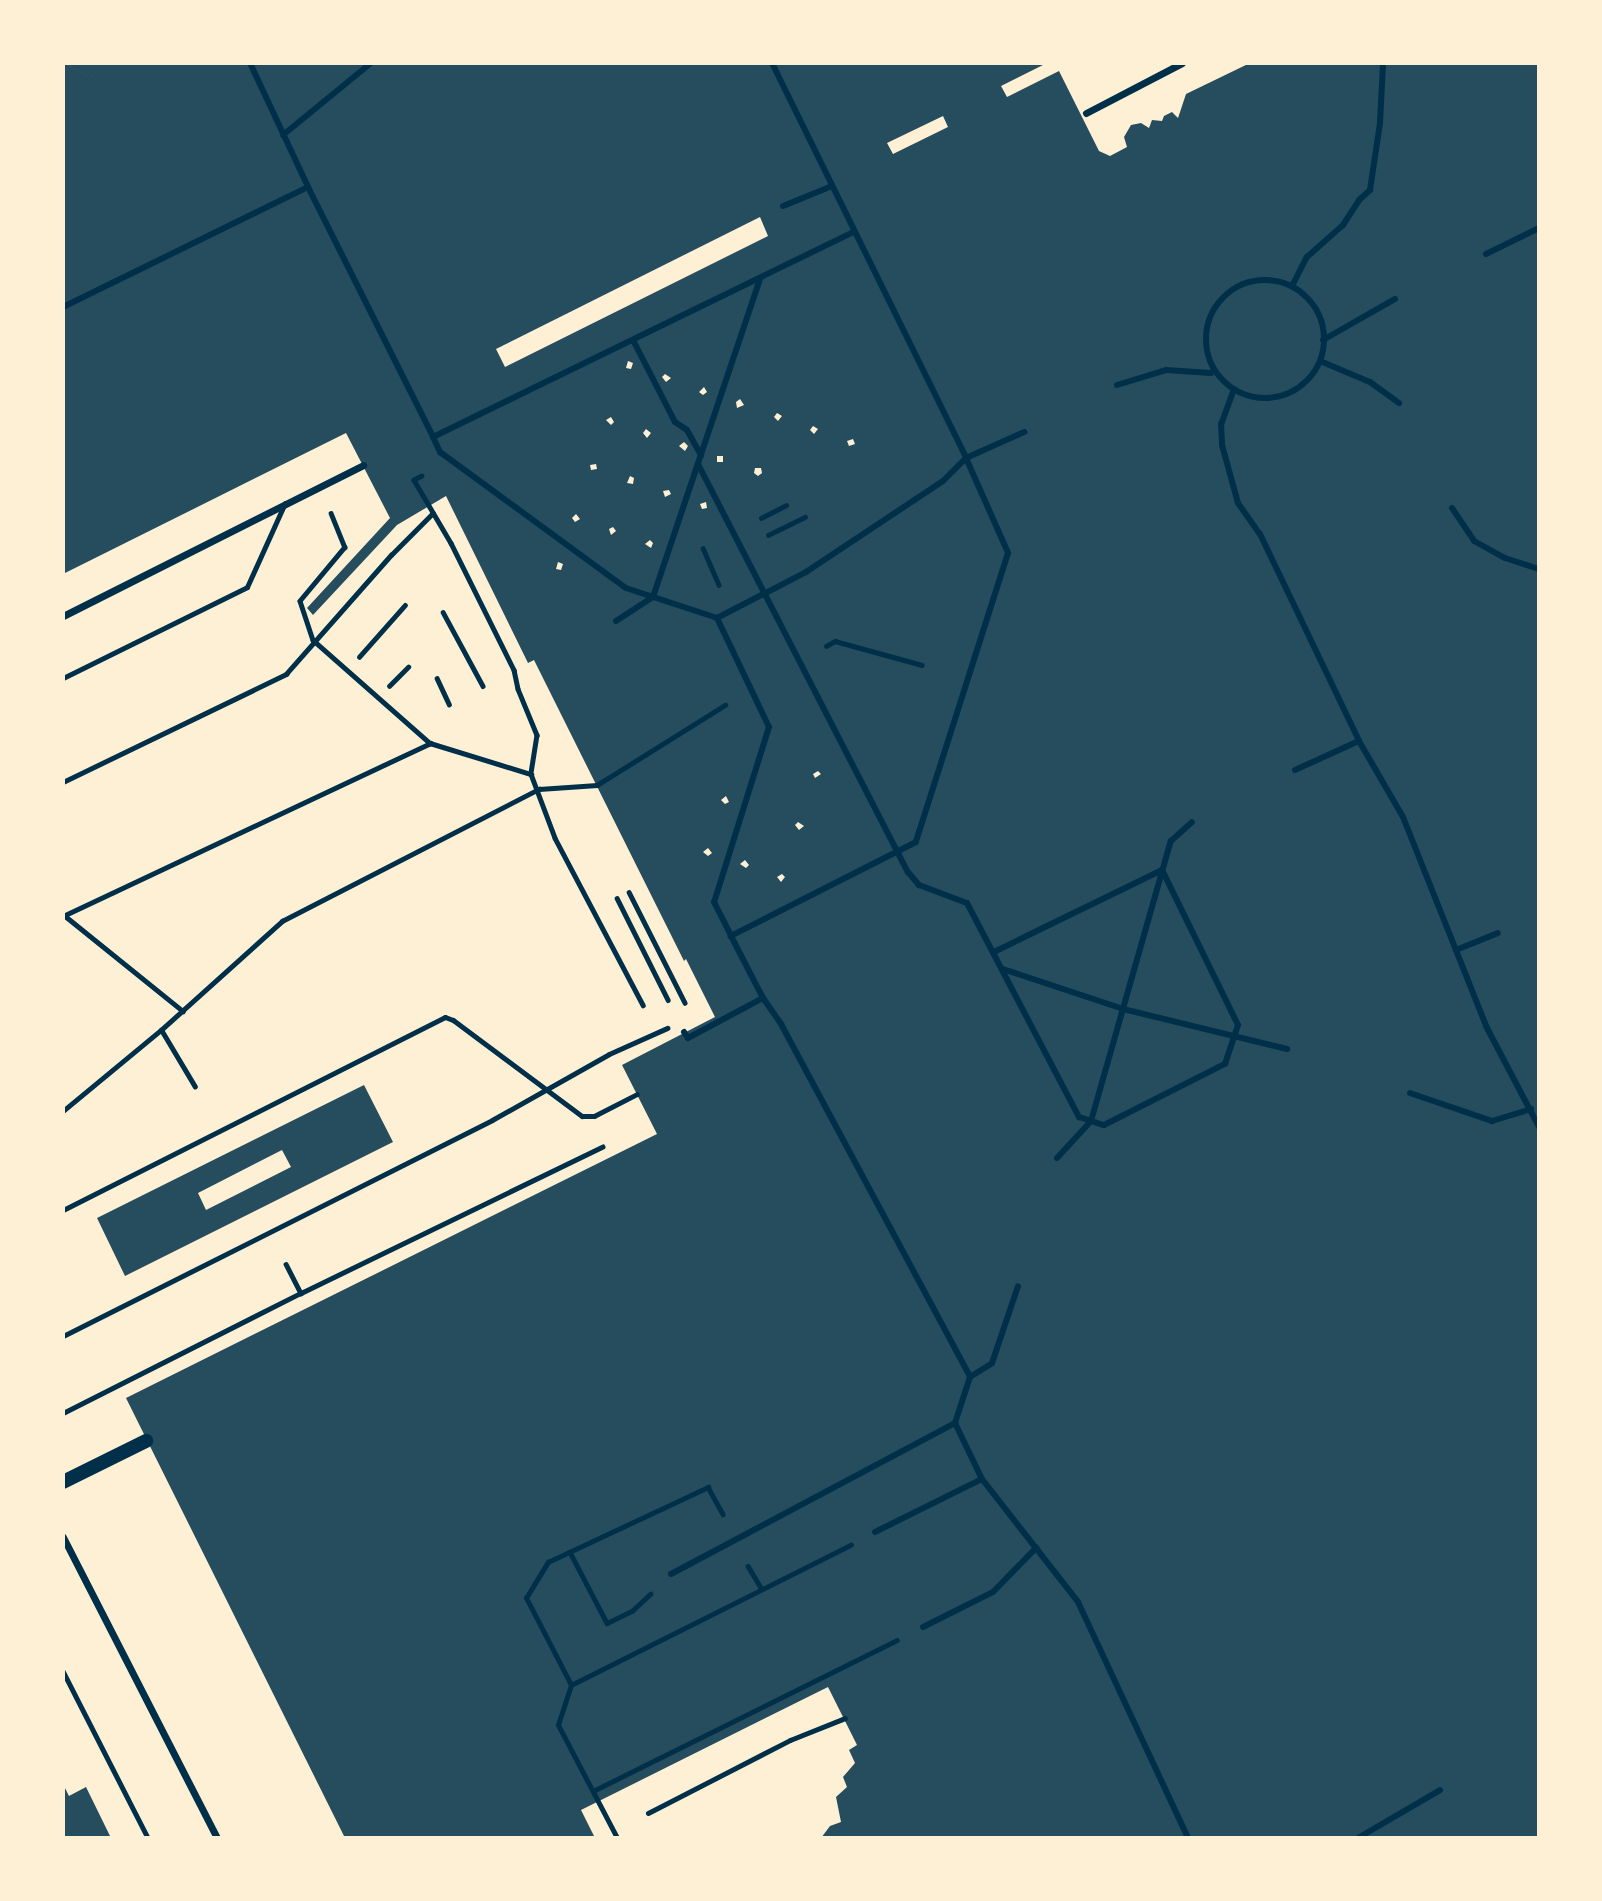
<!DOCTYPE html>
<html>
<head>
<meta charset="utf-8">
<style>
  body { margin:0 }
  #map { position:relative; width:1602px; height:1901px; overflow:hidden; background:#fdf0d5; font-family:Barlow,sans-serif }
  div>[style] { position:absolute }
  .building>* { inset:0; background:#264d5e }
  .path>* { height:4.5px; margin:-2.25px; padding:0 2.25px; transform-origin:2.25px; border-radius:2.25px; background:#003049 }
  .service>* { height:5px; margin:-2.5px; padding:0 2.5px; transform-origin:2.5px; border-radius:2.5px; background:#003049 }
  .pedestrian>* { height:6px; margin:-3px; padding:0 3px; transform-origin:3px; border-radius:3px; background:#003049 }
  .pedestrian>.ring { margin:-3px; padding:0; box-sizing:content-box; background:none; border:6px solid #003049; border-radius:50% }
  .minor>* { height:7px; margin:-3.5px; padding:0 3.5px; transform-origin:3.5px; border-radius:3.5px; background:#003049 }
  .secondary>* { height:14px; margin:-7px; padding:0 7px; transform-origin:7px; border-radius:7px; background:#003049 }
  span { translate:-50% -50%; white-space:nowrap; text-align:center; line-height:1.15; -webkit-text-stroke:6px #fdf0d5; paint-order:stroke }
  .frame { position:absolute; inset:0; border:65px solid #fdf0d5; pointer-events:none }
</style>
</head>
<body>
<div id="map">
  <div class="building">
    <i style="clip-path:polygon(evenodd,63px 63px,1047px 63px,1001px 86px,1007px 97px,1059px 71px,1099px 151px,1110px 156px,1127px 147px,1124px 137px,1131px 125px,1141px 123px,1149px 128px,1152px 120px,1162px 121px,1164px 116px,1172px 112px,1178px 118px,1186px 94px,1250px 63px,1539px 63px,1539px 1838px,821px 1838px,830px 1826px,841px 1822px,836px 1797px,847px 1787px,843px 1777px,855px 1763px,849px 1750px,857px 1745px,828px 1687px,581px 1810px,595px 1838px,345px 1838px,126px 1398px,657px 1134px,622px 1065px,715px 1017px,686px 959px,684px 961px,534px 660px,528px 663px,446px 496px,397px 525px,313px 615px,307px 608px,390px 518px,346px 433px,63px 574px,63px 63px,943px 116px,948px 127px,893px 154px,887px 143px,943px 116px,63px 63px,760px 217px,768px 236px,505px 367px,496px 349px,760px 217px,63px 63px,628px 361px,633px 363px,631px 369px,626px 368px,628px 361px,63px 63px,665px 374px,671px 378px,666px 382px,662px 377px,665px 374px,63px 63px,704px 387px,707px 392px,703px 395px,699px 392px,704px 387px,63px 63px,740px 399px,744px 405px,737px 408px,736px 402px,740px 399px,63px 63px,777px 413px,782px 416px,778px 421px,774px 417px,777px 413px,63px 63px,611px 417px,614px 422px,611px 425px,606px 420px,611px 417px,63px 63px,813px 426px,818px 429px,814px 434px,810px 430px,813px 426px,63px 63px,646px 429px,651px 433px,647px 438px,643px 433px,646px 429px,63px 63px,853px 439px,855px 444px,849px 446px,847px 441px,853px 439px,63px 63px,684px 442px,688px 446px,685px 451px,679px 446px,684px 442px,63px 63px,717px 456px,723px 456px,723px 462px,717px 462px,717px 456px,63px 63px,596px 464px,597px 469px,591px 470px,590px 465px,596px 464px,63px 63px,755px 468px,761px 468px,762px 473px,758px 476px,754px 473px,755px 468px,63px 63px,630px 476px,634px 478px,633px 484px,627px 483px,630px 476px,63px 63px,669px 490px,671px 494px,665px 497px,663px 491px,669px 490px,63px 63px,706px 502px,707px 508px,702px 509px,700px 504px,706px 502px,63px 63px,576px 514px,580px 519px,575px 522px,572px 518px,576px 514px,63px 63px,613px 527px,616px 531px,611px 535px,609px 529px,613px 527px,63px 63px,650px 540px,653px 543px,651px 548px,645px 544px,650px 540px,63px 63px,558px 562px,563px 564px,561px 570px,556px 569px,558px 562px,63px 63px,818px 771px,821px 774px,815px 778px,813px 774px,818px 771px,63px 63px,726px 796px,729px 802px,725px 804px,721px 800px,726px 796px,63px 63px,798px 822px,804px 826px,799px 830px,795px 825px,798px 822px,63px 63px,708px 848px,712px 853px,708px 856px,703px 852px,708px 848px,63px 63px,745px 860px,749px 865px,746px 868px,740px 864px,745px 860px,63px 63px,782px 874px,785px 877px,781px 882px,777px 877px,782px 874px)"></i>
    <i style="clip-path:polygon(evenodd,364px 1085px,393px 1142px,125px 1276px,97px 1218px,364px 1085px,282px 1150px,291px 1167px,206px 1210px,198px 1193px,282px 1150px)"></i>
    <i style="clip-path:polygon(63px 1784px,69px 1796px,86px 1787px,111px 1838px,63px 1838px)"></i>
  </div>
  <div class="path">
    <i style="left:422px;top:476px;width:9px;rotate:153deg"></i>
    <i style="left:414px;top:480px;width:73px;rotate:59.6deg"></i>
    <i style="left:451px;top:543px;width:142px;rotate:63.6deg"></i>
    <i style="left:514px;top:670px;width:19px;rotate:78deg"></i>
    <i style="left:518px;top:689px;width:50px;rotate:67.6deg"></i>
    <i style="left:537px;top:735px;width:39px;rotate:99deg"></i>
    <i style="left:331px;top:513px;width:37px;rotate:68deg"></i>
    <i style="left:345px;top:547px;width:70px;rotate:129.8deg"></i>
    <i style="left:300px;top:601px;width:41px;rotate:71.6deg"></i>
    <i style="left:313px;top:640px;width:156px;rotate:41.4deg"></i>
    <i style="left:761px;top:518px;width:28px;rotate:-27deg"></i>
    <i style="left:768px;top:535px;width:41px;rotate:-25.9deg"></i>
    <i style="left:703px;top:548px;width:40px;rotate:66.6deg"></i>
    <i style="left:443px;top:612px;width:84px;rotate:61.6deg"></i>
    <i style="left:826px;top:646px;width:10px;rotate:-29deg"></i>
    <i style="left:835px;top:641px;width:90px;rotate:15.4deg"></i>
    <i style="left:359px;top:657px;width:69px;rotate:-48.5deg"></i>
    <i style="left:437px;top:678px;width:29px;rotate:65deg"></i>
    <i style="left:389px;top:686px;width:27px;rotate:-45deg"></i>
    <i style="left:63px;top:782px;width:248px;rotate:-25.8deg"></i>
    <i style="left:286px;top:674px;width:159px;rotate:-48.6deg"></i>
    <i style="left:391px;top:555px;width:59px;rotate:-45deg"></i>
    <i style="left:629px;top:892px;width:124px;rotate:63.2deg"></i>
    <i style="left:617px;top:898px;width:114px;rotate:63.4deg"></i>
    <i style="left:64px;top:915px;width:153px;rotate:38.9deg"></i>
    <i style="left:63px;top:916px;width:406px;rotate:-25.2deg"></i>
    <i style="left:430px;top:743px;width:106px;rotate:17.1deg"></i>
    <i style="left:531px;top:774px;width:68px;rotate:69.4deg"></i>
    <i style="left:555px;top:838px;width:189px;rotate:62.2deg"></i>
    <i style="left:195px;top:1087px;width:66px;rotate:-120.8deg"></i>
    <i style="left:161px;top:1030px;width:163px;rotate:-42deg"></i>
    <i style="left:282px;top:921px;width:289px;rotate:-27.2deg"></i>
    <i style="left:539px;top:789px;width:58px;rotate:-3.9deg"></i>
    <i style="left:597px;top:785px;width:151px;rotate:-32deg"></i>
    <i style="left:63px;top:1111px;width:127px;rotate:-39.6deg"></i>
    <i style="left:286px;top:1264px;width:33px;rotate:63deg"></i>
    <i style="left:63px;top:1413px;width:267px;rotate:-26.8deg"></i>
    <i style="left:301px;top:1293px;width:335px;rotate:-25.9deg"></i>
    <i style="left:570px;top:1552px;width:80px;rotate:62.5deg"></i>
    <i style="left:607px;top:1623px;width:28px;rotate:-26deg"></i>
    <i style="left:632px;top:1611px;width:25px;rotate:-43deg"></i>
    <i style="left:748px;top:1566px;width:27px;rotate:59deg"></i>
    <i style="left:63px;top:1671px;width:187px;rotate:63deg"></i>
    <i style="left:571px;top:1685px;width:98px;rotate:-117.3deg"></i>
    <i style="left:526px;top:1598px;width:42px;rotate:-58.6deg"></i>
    <i style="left:548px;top:1562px;width:177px;rotate:-25.1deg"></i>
    <i style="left:708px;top:1487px;width:31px;rotate:61deg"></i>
    <i style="left:593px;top:1791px;width:339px;rotate:-26.4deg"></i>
    <i style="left:617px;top:1838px;width:127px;rotate:-117.6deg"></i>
    <i style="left:558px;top:1725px;width:42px;rotate:-72deg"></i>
    <i style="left:571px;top:1685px;width:313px;rotate:-26.6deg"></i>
  </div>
  <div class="service">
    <i style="left:63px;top:678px;width:205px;rotate:-26.3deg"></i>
    <i style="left:247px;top:587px;width:92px;rotate:-65.7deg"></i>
    <i style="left:63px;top:1210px;width:428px;rotate:-26.8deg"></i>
    <i style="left:445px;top:1017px;width:9px;rotate:21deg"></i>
    <i style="left:453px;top:1020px;width:161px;rotate:36.7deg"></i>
    <i style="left:582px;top:1116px;width:12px"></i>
    <i style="left:594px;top:1116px;width:48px;rotate:-27.1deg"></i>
    <i style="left:63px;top:1336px;width:480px;rotate:-26.7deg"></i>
    <i style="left:492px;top:1120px;width:134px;rotate:-29.4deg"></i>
    <i style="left:609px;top:1054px;width:64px;rotate:-24.1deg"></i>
    <i style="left:648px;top:1813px;width:160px;rotate:-27.2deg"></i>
    <i style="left:790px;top:1740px;width:59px;rotate:-21.8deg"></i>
  </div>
  <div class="pedestrian">
    <i style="left:250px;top:63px;width:137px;rotate:64.9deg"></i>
    <i style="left:308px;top:187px;width:280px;rotate:63.4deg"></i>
    <i style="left:433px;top:437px;width:468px;rotate:-26deg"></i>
    <i style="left:772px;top:63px;width:440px;rotate:63.8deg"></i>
    <i style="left:966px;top:458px;width:104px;rotate:66.1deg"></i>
    <i style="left:1008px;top:553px;width:303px;rotate:107.7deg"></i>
    <i style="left:916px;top:842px;width:208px;rotate:153.1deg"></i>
    <i style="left:731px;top:936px;width:70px;rotate:62.7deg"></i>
    <i style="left:763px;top:998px;width:32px;rotate:55deg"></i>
    <i style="left:781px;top:1024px;width:400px;rotate:61.8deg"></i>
    <i style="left:970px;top:1377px;width:48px;rotate:108.1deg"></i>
    <i style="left:955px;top:1423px;width:62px;rotate:64.3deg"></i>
    <i style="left:982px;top:1479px;width:156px;rotate:52deg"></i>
    <i style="left:1078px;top:1602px;width:260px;rotate:65deg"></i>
    <i style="left:283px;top:135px;width:114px;rotate:-39.3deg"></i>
    <i style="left:783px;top:206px;width:53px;rotate:-22.2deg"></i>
    <i style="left:1486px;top:254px;width:59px;rotate:-26.1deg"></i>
    <i class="ring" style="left:1206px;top:280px;width:112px;height:112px"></i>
    <i style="left:1292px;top:286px;width:33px;rotate:-63deg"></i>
    <i style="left:1307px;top:257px;width:48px;rotate:-41.6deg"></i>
    <i style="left:1343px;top:225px;width:30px;rotate:-57deg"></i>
    <i style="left:1359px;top:200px;width:15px;rotate:-42deg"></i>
    <i style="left:1370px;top:190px;width:68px;rotate:-81.5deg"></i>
    <i style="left:1380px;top:123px;width:60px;rotate:-87.1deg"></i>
    <i style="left:63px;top:307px;width:273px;rotate:-26.1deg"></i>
    <i style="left:633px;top:340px;width:92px;rotate:62.9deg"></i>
    <i style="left:675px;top:422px;width:14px;rotate:34deg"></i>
    <i style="left:687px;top:430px;width:29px;rotate:61deg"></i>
    <i style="left:1323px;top:340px;width:83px;rotate:-29.7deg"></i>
    <i style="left:1320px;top:361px;width:54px;rotate:22.8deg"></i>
    <i style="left:1370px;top:382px;width:36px;rotate:36deg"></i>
    <i style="left:1117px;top:385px;width:51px;rotate:-17deg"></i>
    <i style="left:1166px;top:370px;width:45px;rotate:3.8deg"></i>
    <i style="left:1211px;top:373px;width:4px;rotate:-45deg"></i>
    <i style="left:1234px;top:389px;width:37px;rotate:110deg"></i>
    <i style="left:1221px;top:424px;width:21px;rotate:87deg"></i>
    <i style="left:1222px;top:445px;width:60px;rotate:74.6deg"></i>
    <i style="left:1238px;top:503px;width:38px;rotate:55deg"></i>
    <i style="left:1260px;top:534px;width:229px;rotate:64.4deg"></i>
    <i style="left:1359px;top:741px;width:88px;rotate:59.9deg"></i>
    <i style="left:1403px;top:817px;width:225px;rotate:68.3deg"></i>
    <i style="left:1486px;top:1026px;width:114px;rotate:62.3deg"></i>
    <i style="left:433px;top:437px;width:17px;rotate:65deg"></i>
    <i style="left:440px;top:452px;width:230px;rotate:36.2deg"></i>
    <i style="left:626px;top:588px;width:96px;rotate:18.2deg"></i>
    <i style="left:717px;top:618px;width:121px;rotate:64.5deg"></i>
    <i style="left:769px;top:727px;width:183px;rotate:107.4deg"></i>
    <i style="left:714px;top:902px;width:38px;rotate:63deg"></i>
    <i style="left:698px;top:464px;width:459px;rotate:62.8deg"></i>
    <i style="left:908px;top:872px;width:17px;rotate:50deg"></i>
    <i style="left:919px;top:885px;width:51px;rotate:20.6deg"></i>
    <i style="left:967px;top:903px;width:242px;rotate:62.4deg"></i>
    <i style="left:1079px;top:1117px;width:26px;rotate:18deg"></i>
    <i style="left:1104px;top:1125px;width:136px;rotate:-26.8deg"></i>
    <i style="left:1225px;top:1064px;width:41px;rotate:-71.6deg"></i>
    <i style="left:1238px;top:1025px;width:173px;rotate:-116.1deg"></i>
    <i style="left:1162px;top:870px;width:187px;rotate:154deg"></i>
    <i style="left:1452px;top:508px;width:40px;rotate:56deg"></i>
    <i style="left:1474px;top:541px;width:35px;rotate:29deg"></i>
    <i style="left:1505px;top:558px;width:35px;rotate:18deg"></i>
    <i style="left:717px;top:618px;width:100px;rotate:-27.3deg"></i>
    <i style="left:806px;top:572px;width:164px;rotate:-33.6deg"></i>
    <i style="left:943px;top:481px;width:33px;rotate:-45deg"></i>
    <i style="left:966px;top:458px;width:64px;rotate:-24.1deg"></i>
    <i style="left:616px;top:621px;width:44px;rotate:-33deg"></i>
    <i style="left:653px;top:597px;width:336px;rotate:-71.4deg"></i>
    <i style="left:1295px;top:770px;width:70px;rotate:-24.4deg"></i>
    <i style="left:1456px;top:950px;width:45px;rotate:-22deg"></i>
    <i style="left:1003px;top:969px;width:126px;rotate:18.4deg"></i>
    <i style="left:1123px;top:1009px;width:169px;rotate:13.7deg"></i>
    <i style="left:684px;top:1032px;width:7px;rotate:56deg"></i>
    <i style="left:688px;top:1038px;width:85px;rotate:-28.1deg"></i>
    <i style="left:1410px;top:1093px;width:87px;rotate:18.9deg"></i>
    <i style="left:1492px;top:1121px;width:41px;rotate:-17.1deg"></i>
    <i style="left:1057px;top:1158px;width:50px;rotate:-47.4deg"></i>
    <i style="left:1091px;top:1121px;width:291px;rotate:-74.1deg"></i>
    <i style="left:1171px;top:841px;width:28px;rotate:-42deg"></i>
    <i style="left:970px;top:1377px;width:26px;rotate:-32deg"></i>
    <i style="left:992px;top:1363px;width:81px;rotate:-71.3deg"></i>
    <i style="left:875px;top:1532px;width:119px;rotate:-26.4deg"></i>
    <i style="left:671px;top:1574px;width:322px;rotate:-28deg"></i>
    <i style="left:923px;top:1627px;width:78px;rotate:-26.6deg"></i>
    <i style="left:993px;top:1592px;width:62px;rotate:-45.7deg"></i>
    <i style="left:1358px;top:1838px;width:95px;rotate:-30.3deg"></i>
  </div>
  <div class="minor">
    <i style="left:1086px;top:113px;width:108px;rotate:-27.5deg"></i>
    <i style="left:63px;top:616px;width:336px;rotate:-26.7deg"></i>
    <i style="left:63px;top:1537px;width:338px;rotate:62.9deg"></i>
  </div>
  <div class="secondary">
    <i style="left:63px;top:1482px;width:93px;rotate:-26.3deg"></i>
  </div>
  <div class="frame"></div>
</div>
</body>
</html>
